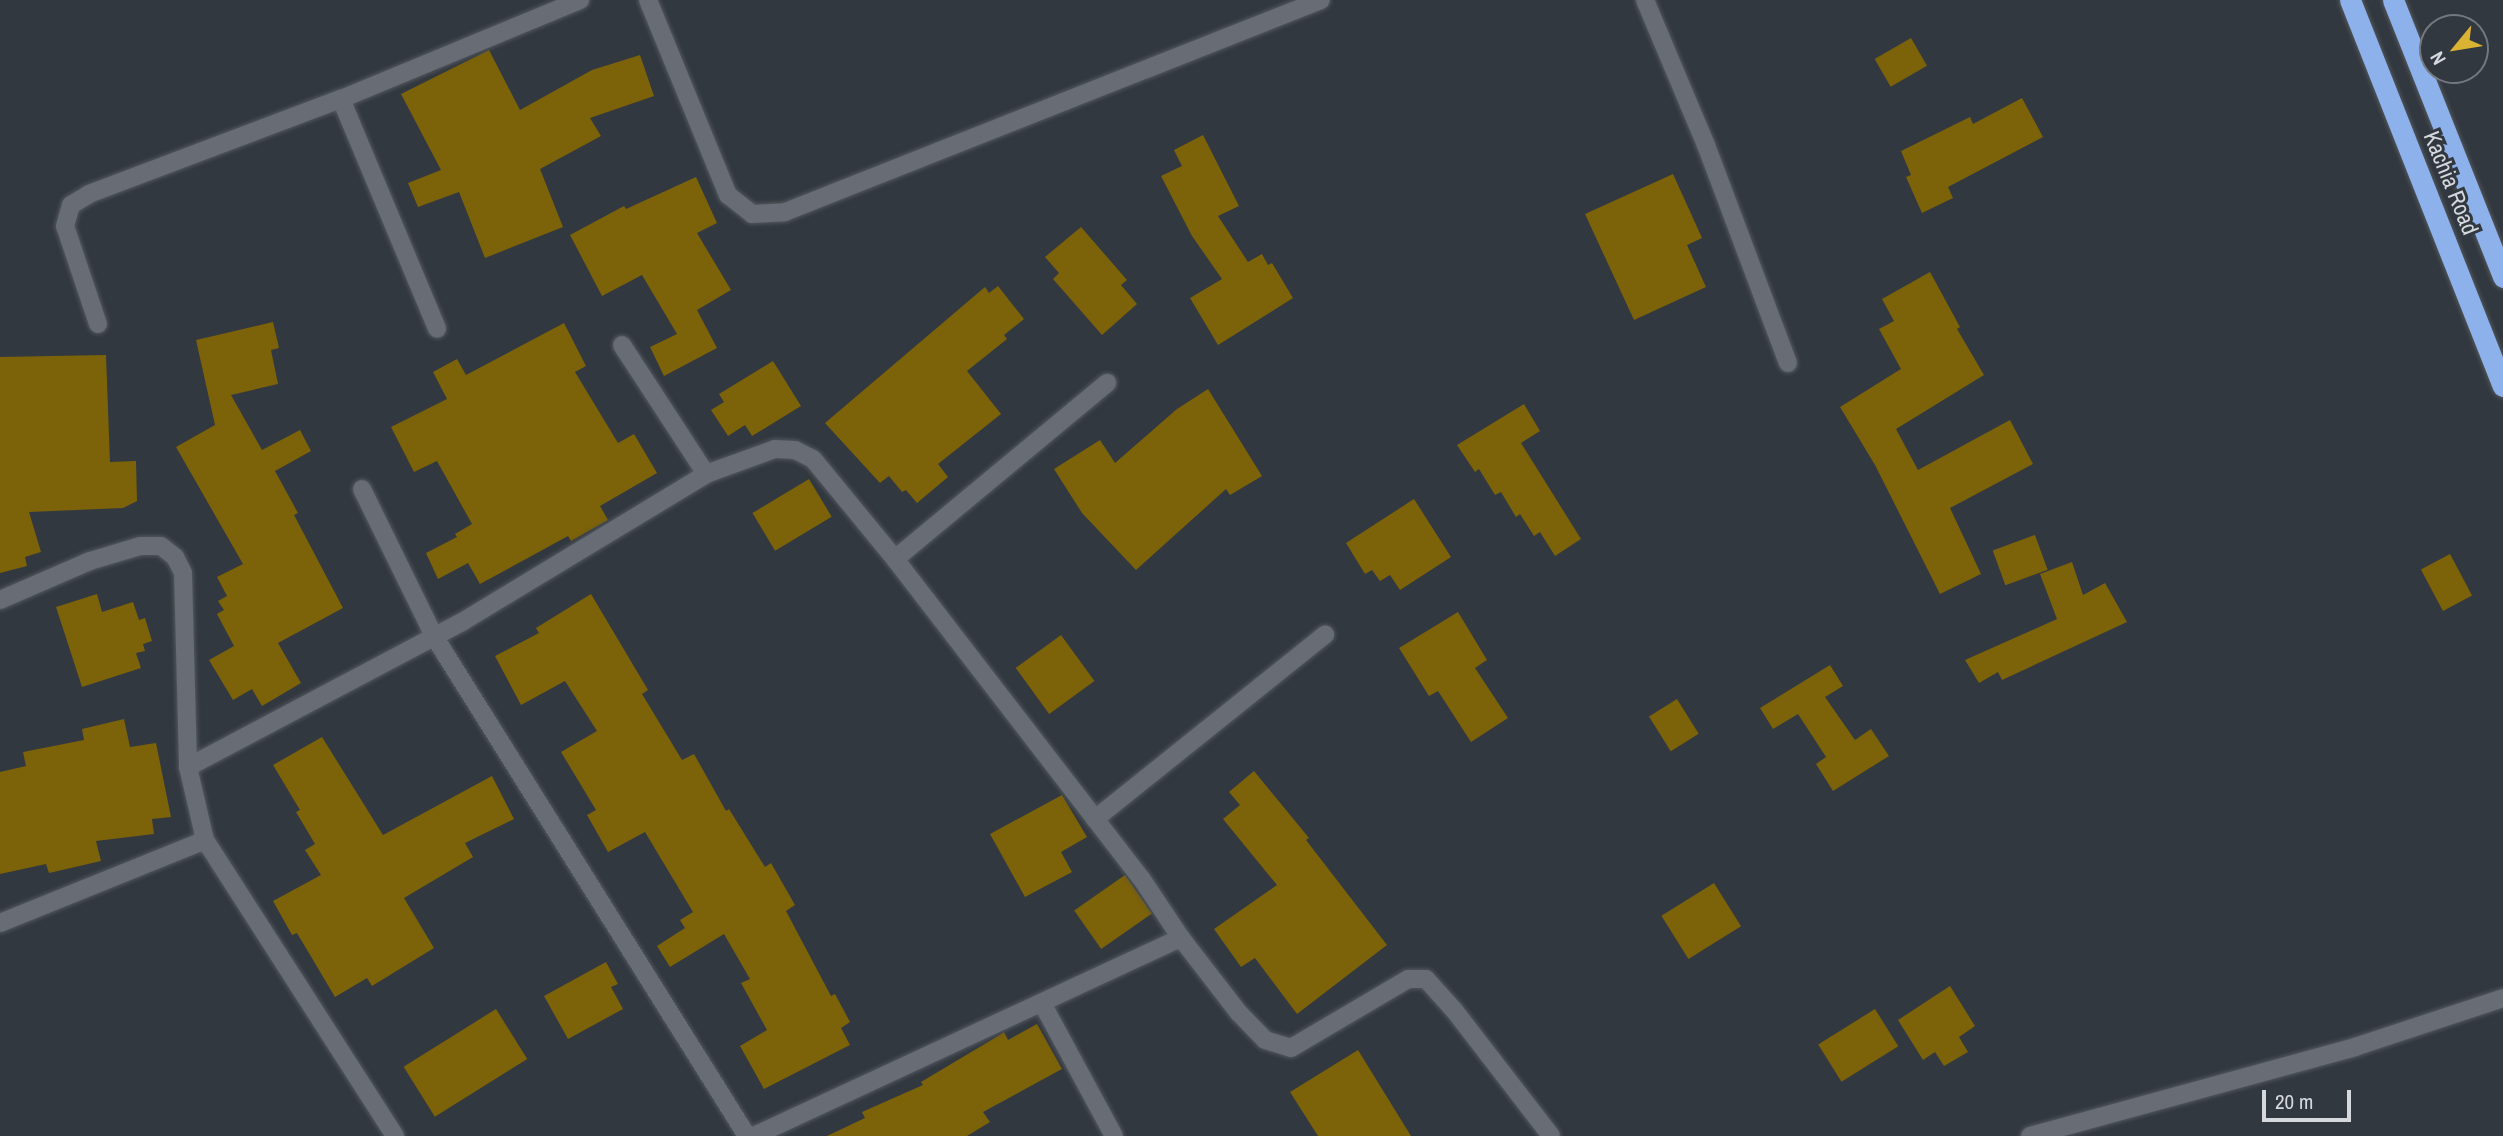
<!DOCTYPE html>
<html>
<head>
<meta charset="utf-8">
<style>
  body { margin:0 }
  #map { position:relative; width:2503px; height:1136px; overflow:hidden; background:#32383f; font-family:"Archivo Narrow",sans-serif }
  div>[style] { position:absolute }
  .building>* { inset:0; background:#7c6208; transform-origin:0 0 }
  .roads { filter:drop-shadow(0 0 2px #52575d) drop-shadow(0 0 2px #52575d) }
  .minor>* { height:18px; margin:-9px; padding:0 9px; transform-origin:9px; border-radius:9px; background:#676c75 }
  .highway>* { height:21px; margin:-10.5px; padding:0 10.5px; transform-origin:10.5px; border-radius:10.5px; background:#8db1ea }
  span { translate:-50% -50%; white-space:nowrap; text-align:center; line-height:1.15; -webkit-text-stroke:6px #32383f; paint-order:stroke }
  .street-label { font-size:23px; color:#d5d9de }
  .north { position:absolute; left:2419px; top:14px; width:70px; height:70px; box-sizing:border-box; background:#32383f; border:2px solid #73787f; border-radius:50%; rotate:240deg; font-size:19px; font-weight:700; line-height:28px; text-align:center; color:#d5d9de }
  .north::after { content:''; display:block; margin:auto; width:24px; height:32px; background:#dab333; clip-path:polygon(50% 0,100% 100%,50% 72%,0 100%) }
  .scale { position:absolute; left:2262px; top:1090px; width:89px; height:32px; box-sizing:border-box; border:4px solid #d5d9de; border-top:0; padding-left:9px; font-size:21px; line-height:24px; white-space:nowrap; color:#d5d9de; -webkit-text-stroke:5px #32383f; paint-order:stroke }
</style>
</head>
<body>
<div id="map">
  <div class="building">
    <i style="left:1911px;top:38px;width:32px;height:42px;rotate:60deg"></i>
    <i style="clip-path:polygon(489px 50px,520px 110px,592px 70px,640px 55px,654px 96px,590px 118px,601px 136px,540px 169px,563px 227px,485px 258px,459px 192px,418px 207px,408px 183px,441px 170px,401px 94px)"></i>
    <i style="clip-path:polygon(2022px 98px,2043px 137px,1948px 187px,1953px 198px,1922px 213px,1906px 177px,1911px 175px,1901px 151px,1970px 117px,1973px 124px)"></i>
    <i style="clip-path:polygon(1203px 135px,1239px 206px,1218px 216px,1248px 262px,1262px 254px,1268px 265px,1272px 263px,1293px 298px,1218px 345px,1190px 298px,1222px 279px,1192px 236px,1161px 176px,1182px 166px,1174px 150px)"></i>
    <i style="clip-path:polygon(1673px 174px,1702px 238px,1687px 245px,1706px 287px,1634px 320px,1585px 214px)"></i>
    <i style="clip-path:polygon(696px 177px,717px 223px,697px 233px,731px 290px,697px 310px,717px 348px,664px 376px,650px 347px,677px 334px,642px 275px,602px 296px,570px 235px,624px 206px,626px 209px)"></i>
    <i style="clip-path:polygon(1081px 227px,1127px 280px,1121px 285px,1137px 304px,1102px 335px,1053px 279px,1059px 273px,1045px 257px)"></i>
    <i style="clip-path:polygon(1930px 272px,1960px 327px,1957px 329px,1984px 375px,1896px 429px,1918px 470px,2010px 420px,2033px 464px,1950px 508px,1981px 574px,1940px 594px,1875px 465px,1840px 407px,1901px 369px,1879px 329px,1894px 321px,1882px 299px)"></i>
    <i style="clip-path:polygon(998px 286px,1024px 319px,1004px 335px,1007px 339px,967px 371px,1001px 414px,938px 464px,948px 477px,917px 503px,906px 490px,902px 492px,889px 476px,880px 483px,825px 423px,985px 287px,989px 293px)"></i>
    <i style="clip-path:polygon(273px 322px,279px 348px,271px 350px,278px 384px,231px 395px,262px 450px,300px 430px,311px 451px,275px 471px,298px 513px,294px 515px,343px 608px,278px 643px,301px 683px,262px 706px,252px 689px,233px 700px,209px 660px,234px 646px,217px 614px,224px 610px,218px 601px,227px 596px,217px 577px,243px 564px,176px 447px,215px 425px,196px 340px)"></i>
    <i style="clip-path:polygon(564px 323px,586px 366px,575px 372px,618px 443px,634px 434px,657px 473px,600px 506px,608px 520px,571px 541px,568px 536px,480px 584px,468px 563px,438px 579px,426px 553px,457px 537px,455px 534px,472px 524px,437px 461px,414px 472px,391px 427px,447px 399px,433px 372px,457px 359px,466px 375px)"></i>
    <i style="clip-path:polygon(106px 355px,110px 462px,136px 461px,137px 501px,123px 508px,29px 512px,41px 552px,25px 557px,27px 566px,0 573px,0 357px)"></i>
    <i style="clip-path:polygon(773px 361px,801px 406px,752px 436px,745px 425px,728px 436px,711px 410px,724px 402px,719px 394px)"></i>
    <i style="clip-path:polygon(1208px 389px,1262px 476px,1230px 495px,1226px 489px,1136px 570px,1082px 513px,1054px 469px,1100px 440px,1115px 463px,1177px 409px)"></i>
    <i style="clip-path:polygon(1524px 404px,1540px 431px,1521px 443px,1581px 539px,1555px 556px,1540px 532px,1534px 536px,1520px 514px,1516px 517px,1501px 492px,1495px 495px,1479px 469px,1475px 472px,1457px 445px)"></i>
    <i style="left:809px;top:479px;width:44px;height:66px;rotate:59deg"></i>
    <i style="clip-path:polygon(1414px 499px,1451px 557px,1400px 590px,1390px 575px,1380px 581px,1372px 570px,1365px 574px,1346px 543px)"></i>
    <i style="left:2035px;top:535px;width:37px;height:45px;rotate:70deg"></i>
    <i style="left:2450px;top:554px;width:47px;height:33px;rotate:62deg"></i>
    <i style="clip-path:polygon(2072px 562px,2083px 595px,2105px 583px,2127px 622px,2002px 680px,1998px 672px,1979px 683px,1965px 660px,2057px 619px,2040px 574px)"></i>
    <i style="clip-path:polygon(97px 594px,102px 612px,133px 602px,139px 620px,145px 618px,152px 641px,143px 644px,145px 651px,136px 653px,141px 668px,82px 687px,56px 607px)"></i>
    <i style="clip-path:polygon(591px 594px,648px 690px,642px 694px,682px 760px,694px 754px,726px 811px,729px 809px,765px 867px,771px 863px,795px 905px,786px 911px,831px 996px,835px 994px,850px 1022px,841px 1028px,850px 1045px,764px 1089px,740px 1046px,767px 1030px,741px 983px,750px 979px,724px 934px,670px 967px,657px 946px,685px 928px,680px 920px,693px 912px,645px 832px,608px 852px,587px 815px,596px 810px,561px 752px,597px 731px,565px 681px,521px 705px,495px 656px,539px 633px,536px 628px)"></i>
    <i style="clip-path:polygon(1458px 612px,1487px 660px,1475px 668px,1508px 718px,1471px 742px,1438px 691px,1429px 696px,1399px 648px)"></i>
    <i style="left:1061px;top:635px;width:57px;height:56px;rotate:54deg"></i>
    <i style="clip-path:polygon(1830px 665px,1843px 686px,1825px 697px,1855px 740px,1871px 729px,1889px 756px,1833px 791px,1816px 764px,1826px 757px,1798px 714px,1773px 729px,1760px 708px)"></i>
    <i style="left:1677px;top:699px;width:41px;height:33px;rotate:58deg"></i>
    <i style="clip-path:polygon(124px 719px,130px 747px,156px 743px,171px 817px,152px 819px,154px 834px,96px 841px,101px 861px,49px 873px,46px 864px,0 874px,0 772px,26px 766px,23px 752px,84px 740px,82px 729px)"></i>
    <i style="clip-path:polygon(322px 737px,383px 835px,492px 776px,514px 819px,465px 843px,473px 857px,404px 898px,434px 948px,372px 986px,367px 978px,335px 997px,297px 933px,292px 935px,273px 901px,321px 875px,305px 850px,315px 844px,296px 812px,300px 810px,273px 765px)"></i>
    <i style="clip-path:polygon(1254px 771px,1309px 838px,1306px 840px,1387px 945px,1297px 1014px,1255px 958px,1241px 967px,1214px 929px,1277px 885px,1223px 819px,1240px 805px,1229px 792px)"></i>
    <i style="clip-path:polygon(1062px 795px,1087px 837px,1061px 852px,1072px 872px,1025px 897px,990px 834px)"></i>
    <i style="left:1125px;top:875px;width:47px;height:62px;rotate:55deg"></i>
    <i style="left:1714px;top:883px;width:51px;height:62px;rotate:58deg"></i>
    <i style="clip-path:polygon(606px 962px,618px 984px,611px 987px,623px 1009px,568px 1039px,544px 996px)"></i>
    <i style="clip-path:polygon(1950px 986px,1975px 1026px,1959px 1037px,1968px 1052px,1944px 1066px,1935px 1052px,1923px 1060px,1898px 1020px)"></i>
    <i style="left:496px;top:1009px;width:59px;height:109px;rotate:58deg"></i>
    <i style="left:1875px;top:1009px;width:44px;height:67px;rotate:58deg"></i>
    <i style="clip-path:polygon(1037px 1024px,1062px 1069px,983px 1112px,990px 1122px,967px 1136px,827px 1136px,865px 1118px,862px 1112px,923px 1085px,921px 1082px,998px 1036px,1004px 1032px,1008px 1040px)"></i>
    <i style="clip-path:polygon(1358px 1050px,1411px 1136px,1318px 1136px,1290px 1092px)"></i>
  </div>
  <div class="roads">
    <div class="minor">
      <i style="left:648px;top:0;width:211px;rotate:67.7deg"></i>
      <i style="left:728px;top:195px;width:31px;rotate:38deg"></i>
      <i style="left:752px;top:214px;width:33px;rotate:-3deg"></i>
      <i style="left:785px;top:212px;width:576px;rotate:-21.58deg"></i>
      <i style="left:1645px;top:0;width:157px;rotate:67.2deg"></i>
      <i style="left:1706px;top:145px;width:233px;rotate:69.4deg"></i>
      <i style="left:341px;top:99px;width:249px;rotate:67.3deg"></i>
      <i style="left:98px;top:324px;width:103px;rotate:-108.6deg"></i>
      <i style="left:65px;top:226px;width:22px;rotate:-74deg"></i>
      <i style="left:71px;top:205px;width:21px;rotate:-31deg"></i>
      <i style="left:89px;top:194px;width:269px;rotate:-20.7deg"></i>
      <i style="left:341px;top:99px;width:259px;rotate:-22.5deg"></i>
      <i style="left:622px;top:345px;width:154px;rotate:56.9deg"></i>
      <i style="left:362px;top:489px;width:164px;rotate:63.9deg"></i>
      <i style="left:434px;top:636px;width:590px;rotate:57.95deg"></i>
      <i style="left:895px;top:559px;width:276px;rotate:-39.7deg"></i>
      <i style="left:0;top:600px;width:98px;rotate:-23.4deg"></i>
      <i style="left:90px;top:561px;width:52px;rotate:-16.7deg"></i>
      <i style="left:140px;top:546px;width:21px"></i>
      <i style="left:161px;top:546px;width:18px;rotate:38deg"></i>
      <i style="left:175px;top:557px;width:18px;rotate:63deg"></i>
      <i style="left:183px;top:573px;width:194px;rotate:88.5deg"></i>
      <i style="left:188px;top:767px;width:75px;rotate:76.9deg"></i>
      <i style="left:205px;top:840px;width:352px;rotate:57.3deg"></i>
      <i style="left:188px;top:767px;width:310px;rotate:-27.9deg"></i>
      <i style="left:462px;top:622px;width:285px;rotate:-31.2deg"></i>
      <i style="left:706px;top:474px;width:73px;rotate:-19.9deg"></i>
      <i style="left:775px;top:449px;width:20px;rotate:3deg"></i>
      <i style="left:795px;top:450px;width:20px;rotate:27deg"></i>
      <i style="left:813px;top:459px;width:129px;rotate:50.6deg"></i>
      <i style="left:895px;top:559px;width:403px;rotate:52.4deg"></i>
      <i style="left:1141px;top:878px;width:72px;rotate:56.3deg"></i>
      <i style="left:1181px;top:938px;width:95px;rotate:52.3deg"></i>
      <i style="left:1239px;top:1013px;width:37px;rotate:46deg"></i>
      <i style="left:1265px;top:1040px;width:27px;rotate:17deg"></i>
      <i style="left:1291px;top:1048px;width:136px;rotate:-30.5deg"></i>
      <i style="left:1408px;top:979px;width:18px"></i>
      <i style="left:1426px;top:979px;width:42px;rotate:47.9deg"></i>
      <i style="left:1454px;top:1010px;width:159px;rotate:52.4deg"></i>
      <i style="left:1095px;top:819px;width:295px;rotate:-38.7deg"></i>
      <i style="left:0;top:923px;width:221px;rotate:-22deg"></i>
      <i style="left:1042px;top:1003px;width:151px;rotate:61.6deg"></i>
      <i style="left:754px;top:1136px;width:471px;rotate:-24.9deg"></i>
      <i style="left:2030px;top:1136px;width:337px;rotate:-15.3deg"></i>
      <i style="left:2355px;top:1047px;width:156px;rotate:-18.3deg"></i>
    </div>
    <div class="highway">
      <i style="left:2350px;top:0;width:415px;rotate:68.4deg"></i>
      <i style="left:2393px;top:0;width:298px;rotate:68.3deg"></i>
    </div>
  </div>
  <div class="street-label">
    <span style="left:2451px;top:183px;rotate:68deg">Kachia Road</span>
  </div>
  <div class="north">N</div>
  <div class="scale">20 m</div>
</div>
</body>
</html>
